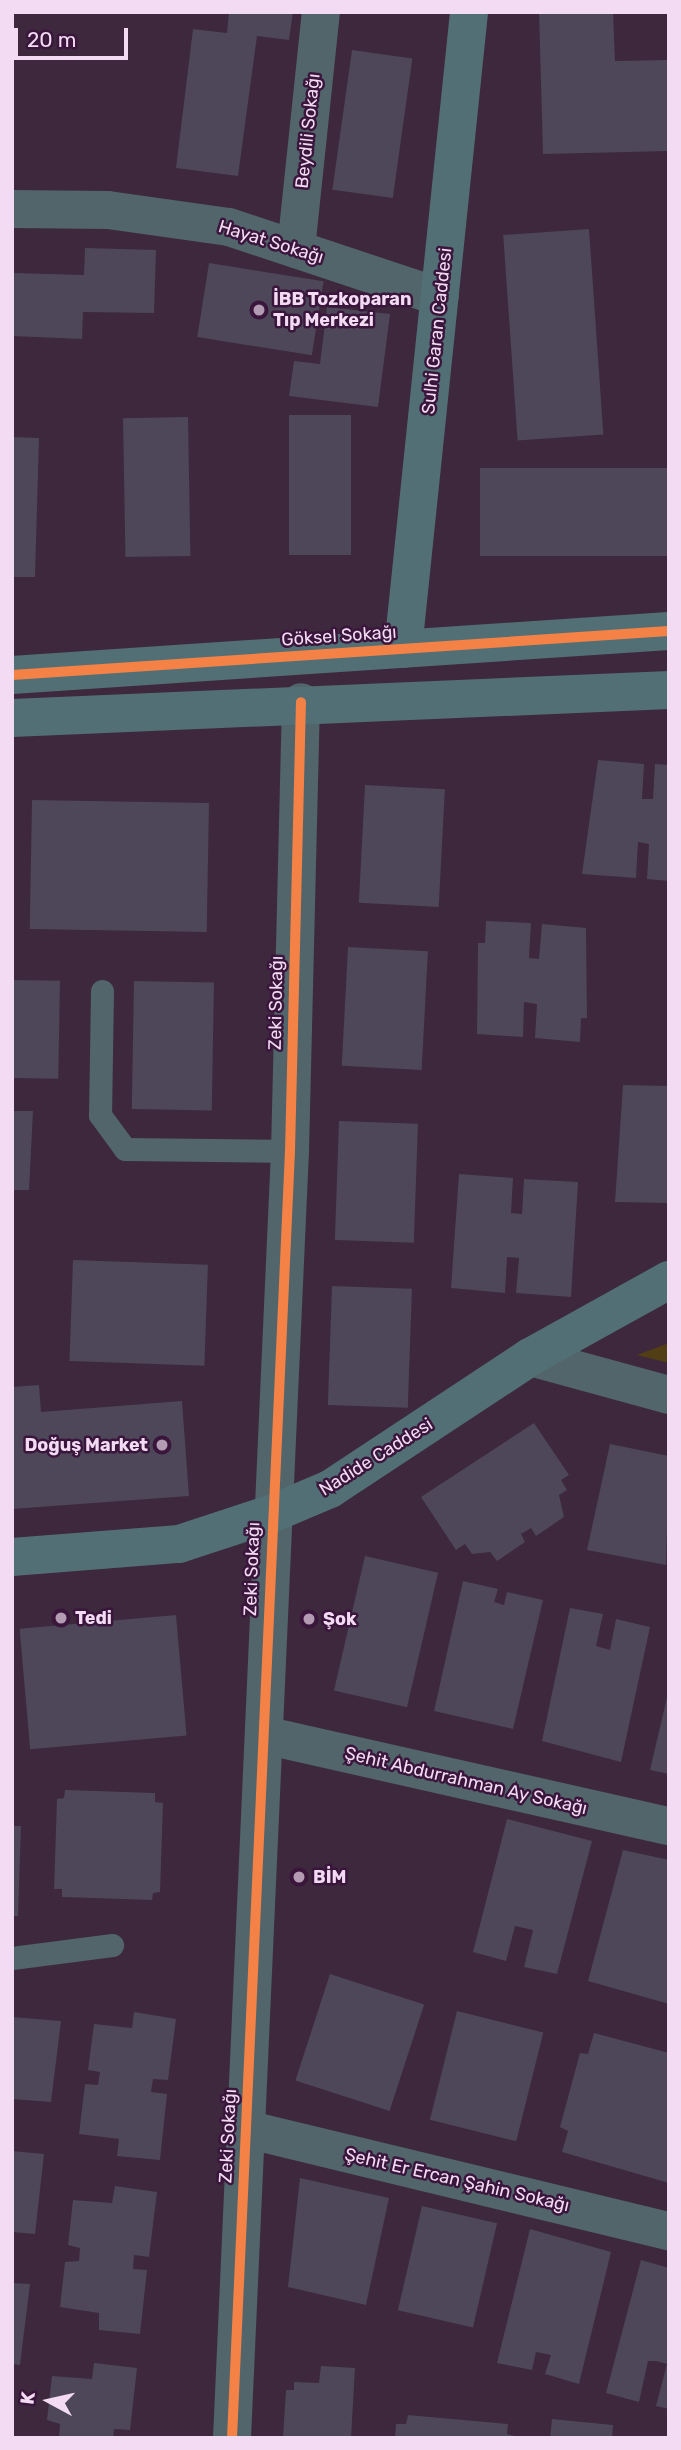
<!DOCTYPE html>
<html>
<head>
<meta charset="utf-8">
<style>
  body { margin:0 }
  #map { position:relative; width:681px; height:2450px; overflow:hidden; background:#3d283d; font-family:Rubik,sans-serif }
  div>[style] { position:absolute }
  .green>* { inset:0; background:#523e14 }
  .building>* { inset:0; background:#4d4759; transform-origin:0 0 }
  .lane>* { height:23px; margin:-11.5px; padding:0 11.5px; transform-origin:11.5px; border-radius:11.5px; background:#51656b }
  .street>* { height:38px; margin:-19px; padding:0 19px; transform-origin:19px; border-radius:19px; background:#51656b }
  .secondary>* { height:38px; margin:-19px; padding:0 19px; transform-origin:19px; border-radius:19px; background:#526f75 }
  .cycleway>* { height:10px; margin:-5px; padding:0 5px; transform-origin:5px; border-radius:5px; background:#f48246 }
  .dots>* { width:19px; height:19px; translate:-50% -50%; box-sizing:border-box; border:4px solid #3a153c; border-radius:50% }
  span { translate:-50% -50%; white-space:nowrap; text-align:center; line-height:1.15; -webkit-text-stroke:5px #3a153c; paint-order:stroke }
  .street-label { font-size:18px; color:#f2dbf3 }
  .poi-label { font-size:18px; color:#f2dbf3; font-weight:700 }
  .left { translate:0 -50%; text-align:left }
  .right { translate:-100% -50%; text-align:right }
  .frame { position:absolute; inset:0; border:14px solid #f2dbf3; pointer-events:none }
  .north { position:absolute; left:14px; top:2366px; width:70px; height:70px; -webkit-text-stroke:5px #3a153c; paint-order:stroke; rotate:278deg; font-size:19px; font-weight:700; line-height:28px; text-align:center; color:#f2dbf3 }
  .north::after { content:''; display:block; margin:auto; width:24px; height:32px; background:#f2dbf3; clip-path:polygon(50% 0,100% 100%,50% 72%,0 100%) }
  .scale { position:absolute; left:14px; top:28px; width:114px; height:32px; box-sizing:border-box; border:4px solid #f2dbf3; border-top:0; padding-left:9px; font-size:21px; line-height:24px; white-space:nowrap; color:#f2dbf3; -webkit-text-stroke:5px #3a153c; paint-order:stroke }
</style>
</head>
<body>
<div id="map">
  <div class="green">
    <i style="clip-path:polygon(669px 1343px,669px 1363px,637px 1355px)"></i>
  </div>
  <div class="building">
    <i style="clip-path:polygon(229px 12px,293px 12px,289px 40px,257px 36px,238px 176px,176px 168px,193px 29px,227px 33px)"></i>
    <i style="clip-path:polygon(539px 12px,613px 12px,615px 61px,669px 60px,669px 151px,543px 154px)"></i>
    <i style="left:352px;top:50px;width:61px;height:141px;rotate:8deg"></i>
    <i style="left:589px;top:229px;width:206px;height:86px;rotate:86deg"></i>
    <i style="clip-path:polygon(85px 248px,156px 250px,154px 313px,83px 312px,82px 339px,12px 336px,14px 273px,84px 275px)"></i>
    <i style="left:209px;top:263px;width:116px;height:75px;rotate:9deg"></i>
    <i style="clip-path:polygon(327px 307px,390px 314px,378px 407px,289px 396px,294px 361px,320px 364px)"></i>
    <i style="left:289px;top:415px;width:62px;height:140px"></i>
    <i style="left:188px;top:417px;width:139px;height:65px;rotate:89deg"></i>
    <i style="clip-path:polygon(12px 437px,39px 438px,35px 577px,12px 577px)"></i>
    <i style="left:669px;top:468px;width:88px;height:189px;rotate:90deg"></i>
    <i style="clip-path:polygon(598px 760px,644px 764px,642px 799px,653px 799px,655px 764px,669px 765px,669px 881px,647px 879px,649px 844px,638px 842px,636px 878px,582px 874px)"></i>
    <i style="left:365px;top:785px;width:80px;height:118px;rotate:3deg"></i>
    <i style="left:32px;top:800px;width:177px;height:129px;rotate:1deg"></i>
    <i style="clip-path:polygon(486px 921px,531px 923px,529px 958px,539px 959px,542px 924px,586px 928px,587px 1018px,581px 1018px,580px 1042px,535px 1038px,537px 1004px,524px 1002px,523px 1037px,477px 1034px,478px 943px,485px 943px)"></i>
    <i style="left:348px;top:947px;width:80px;height:119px;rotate:3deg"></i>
    <i style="left:12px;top:980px;width:48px;height:98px;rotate:1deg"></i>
    <i style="left:134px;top:981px;width:80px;height:128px;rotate:1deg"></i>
    <i style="clip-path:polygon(623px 1085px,669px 1086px,669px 1203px,615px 1202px)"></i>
    <i style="clip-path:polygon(12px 1111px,33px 1111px,29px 1190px,12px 1190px)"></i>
    <i style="left:339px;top:1121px;width:79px;height:119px;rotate:2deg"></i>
    <i style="clip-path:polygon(459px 1174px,513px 1178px,511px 1213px,522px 1214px,524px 1179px,578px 1182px,571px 1297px,516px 1293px,519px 1258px,507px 1257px,505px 1293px,451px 1288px)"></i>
    <i style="left:73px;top:1260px;width:135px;height:101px;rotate:2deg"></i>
    <i style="left:332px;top:1286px;width:80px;height:119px;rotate:2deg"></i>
    <i style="clip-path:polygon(39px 1385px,41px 1412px,182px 1401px,189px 1496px,12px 1509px,12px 1387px)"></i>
    <i style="clip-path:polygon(534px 1423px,569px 1475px,561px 1480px,567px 1490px,559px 1495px,564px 1517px,536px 1536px,531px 1528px,521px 1534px,525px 1542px,497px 1561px,490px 1552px,472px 1554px,465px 1544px,456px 1550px,421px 1497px)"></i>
    <i style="clip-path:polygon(610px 1444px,669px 1456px,666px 1565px,587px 1550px)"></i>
    <i style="left:365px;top:1556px;width:75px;height:138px;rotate:13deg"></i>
    <i style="clip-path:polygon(463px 1581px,498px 1589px,494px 1602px,504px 1605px,507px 1592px,543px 1600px,513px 1729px,434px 1711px)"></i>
    <i style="clip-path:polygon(570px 1608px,603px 1614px,596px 1646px,610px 1650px,616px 1619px,650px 1627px,621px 1762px,542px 1741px)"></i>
    <i style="left:176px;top:1615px;width:121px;height:157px;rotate:85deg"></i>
    <i style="clip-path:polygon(668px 1693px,669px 1694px,669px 1774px,650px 1770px)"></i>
    <i style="clip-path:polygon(65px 1790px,155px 1793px,155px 1802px,163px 1803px,160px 1892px,153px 1893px,152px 1900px,62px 1897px,62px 1889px,54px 1889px,57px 1799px,64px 1798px)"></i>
    <i style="clip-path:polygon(507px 1819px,592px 1841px,557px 1974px,524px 1967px,533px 1930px,515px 1926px,506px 1961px,473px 1952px)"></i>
    <i style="clip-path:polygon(12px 1826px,21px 1826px,18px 1916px,12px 1916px)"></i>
    <i style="clip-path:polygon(623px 1850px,669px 1860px,669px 2004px,588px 1981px)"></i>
    <i style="left:330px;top:1974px;width:99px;height:112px;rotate:18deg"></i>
    <i style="left:457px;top:2011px;width:89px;height:112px;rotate:14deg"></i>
    <i style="clip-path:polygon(134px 2012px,176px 2019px,168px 2080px,153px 2079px,151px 2092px,167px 2094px,160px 2160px,117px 2156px,119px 2139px,79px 2134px,85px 2084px,98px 2085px,100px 2072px,88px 2070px,94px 2024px,132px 2028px)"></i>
    <i style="clip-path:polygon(12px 2017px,61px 2021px,51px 2102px,12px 2099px)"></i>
    <i style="clip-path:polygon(594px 2033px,669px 2053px,669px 2183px,562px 2152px,568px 2131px,560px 2127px,580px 2053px,588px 2054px)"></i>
    <i style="clip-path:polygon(12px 2151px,44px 2154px,35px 2234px,12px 2232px)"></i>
    <i style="clip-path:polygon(300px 2178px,389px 2198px,366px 2305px,288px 2287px)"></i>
    <i style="clip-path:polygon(115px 2186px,157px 2192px,149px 2257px,134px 2255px,133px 2269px,147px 2270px,140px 2334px,99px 2330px,99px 2313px,60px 2307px,65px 2262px,79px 2261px,80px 2248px,68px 2245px,73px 2200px,112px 2203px)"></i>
    <i style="left:422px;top:2206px;width:77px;height:107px;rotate:13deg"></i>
    <i style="clip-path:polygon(530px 2229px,611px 2252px,579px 2384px,545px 2374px,551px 2355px,536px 2352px,532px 2370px,497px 2363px)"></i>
    <i style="clip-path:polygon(641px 2260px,669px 2268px,669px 2409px,656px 2406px,667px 2364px,656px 2361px,648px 2361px,639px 2402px,606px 2393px)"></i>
    <i style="clip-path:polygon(12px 2283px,30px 2284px,20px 2365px,12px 2364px)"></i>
    <i style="clip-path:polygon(94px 2363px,137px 2368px,130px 2430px,114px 2429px,113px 2438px,59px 2438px,60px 2424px,47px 2420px,52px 2376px,92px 2379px)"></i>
    <i style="clip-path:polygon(321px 2366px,355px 2368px,351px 2438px,283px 2437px,286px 2390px,294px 2390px,294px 2382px,319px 2383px)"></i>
    <i style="clip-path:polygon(408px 2415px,508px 2424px,507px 2434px,522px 2438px,395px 2438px,396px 2424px,406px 2424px)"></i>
    <i style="clip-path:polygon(552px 2419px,613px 2425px,612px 2438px,550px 2438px)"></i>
  </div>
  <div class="lane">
    <i style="left:102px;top:991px;width:124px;rotate:90.9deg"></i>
    <i style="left:100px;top:1115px;width:42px;rotate:53.7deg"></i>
    <i style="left:125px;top:1149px;width:165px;rotate:0.7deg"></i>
    <i style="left:12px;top:1958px;width:101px;rotate:-7.4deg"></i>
  </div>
  <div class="street">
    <i style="left:12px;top:209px;width:96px;rotate:0.6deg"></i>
    <i style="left:108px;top:210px;width:122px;rotate:8deg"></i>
    <i style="left:229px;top:227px;width:222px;rotate:18.4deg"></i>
    <i style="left:296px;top:249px;width:238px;rotate:-84deg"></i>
    <i style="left:530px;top:1357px;width:144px;rotate:15.3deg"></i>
    <i style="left:264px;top:1735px;width:415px;rotate:12.7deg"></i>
    <i style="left:246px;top:2129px;width:435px;rotate:13.6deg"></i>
    <i style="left:232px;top:2438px;width:1288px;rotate:-87.42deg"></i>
    <i style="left:290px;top:1151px;width:449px;rotate:-88.6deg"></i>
  </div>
  <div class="secondary">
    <i style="left:403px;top:649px;width:640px;rotate:-84.08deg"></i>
    <i style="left:12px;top:675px;width:658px;rotate:-3.83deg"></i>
    <i style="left:12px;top:718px;width:658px;rotate:-2.44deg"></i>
    <i style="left:12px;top:1557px;width:168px;rotate:-4.5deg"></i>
    <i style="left:179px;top:1544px;width:97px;rotate:-18.1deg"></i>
    <i style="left:271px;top:1514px;width:64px;rotate:-23deg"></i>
    <i style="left:330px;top:1489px;width:240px;rotate:-33.4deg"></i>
    <i style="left:530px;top:1357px;width:159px;rotate:-29deg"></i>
  </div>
  <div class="cycleway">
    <i style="left:12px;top:675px;width:658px;rotate:-3.83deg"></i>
    <i style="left:232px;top:2438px;width:1288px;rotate:-87.42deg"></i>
    <i style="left:290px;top:1151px;width:449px;rotate:-88.6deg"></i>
  </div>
  <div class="dots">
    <i style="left:259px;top:310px;background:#b39cb3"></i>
    <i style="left:162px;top:1445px;background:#b39cb3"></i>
    <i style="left:61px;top:1618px;background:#b39cb3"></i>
    <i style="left:309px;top:1619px;background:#b39cb3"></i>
    <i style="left:299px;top:1877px;background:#b39cb3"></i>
  </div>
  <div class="street-label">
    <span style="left:308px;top:131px;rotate:-84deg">Beydili Sokağı</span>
    <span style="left:271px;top:242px;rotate:17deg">Hayat Sokağı</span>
    <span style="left:437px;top:331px;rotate:-84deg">Sulhi Garan Caddesi</span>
    <span style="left:339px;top:636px;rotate:-4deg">Göksel Sokağı</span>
    <span style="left:276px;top:1003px;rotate:-89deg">Zeki Sokağı</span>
    <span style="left:376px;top:1457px;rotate:-32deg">Nadide Caddesi</span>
    <span style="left:252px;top:1569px;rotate:-88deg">Zeki Sokağı</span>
    <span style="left:466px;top:1781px;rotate:13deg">Şehit Abdurrahman Ay Sokağı</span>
    <span style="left:228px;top:2136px;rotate:-87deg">Zeki Sokağı</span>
    <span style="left:457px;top:2180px;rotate:13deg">Şehit Er Ercan Şahin Sokağı</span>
  </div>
  <div class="poi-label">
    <span class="left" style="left:273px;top:310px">İBB Tozkoparan<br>Tıp Merkezi</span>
    <span class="right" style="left:148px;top:1445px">Doğuş Market</span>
    <span class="left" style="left:75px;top:1618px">Tedi</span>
    <span class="left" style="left:323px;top:1619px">Şok</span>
    <span class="left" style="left:313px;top:1877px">BİM</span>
  </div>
  <div class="frame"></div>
  <div class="north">K</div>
  <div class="scale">20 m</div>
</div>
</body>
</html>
